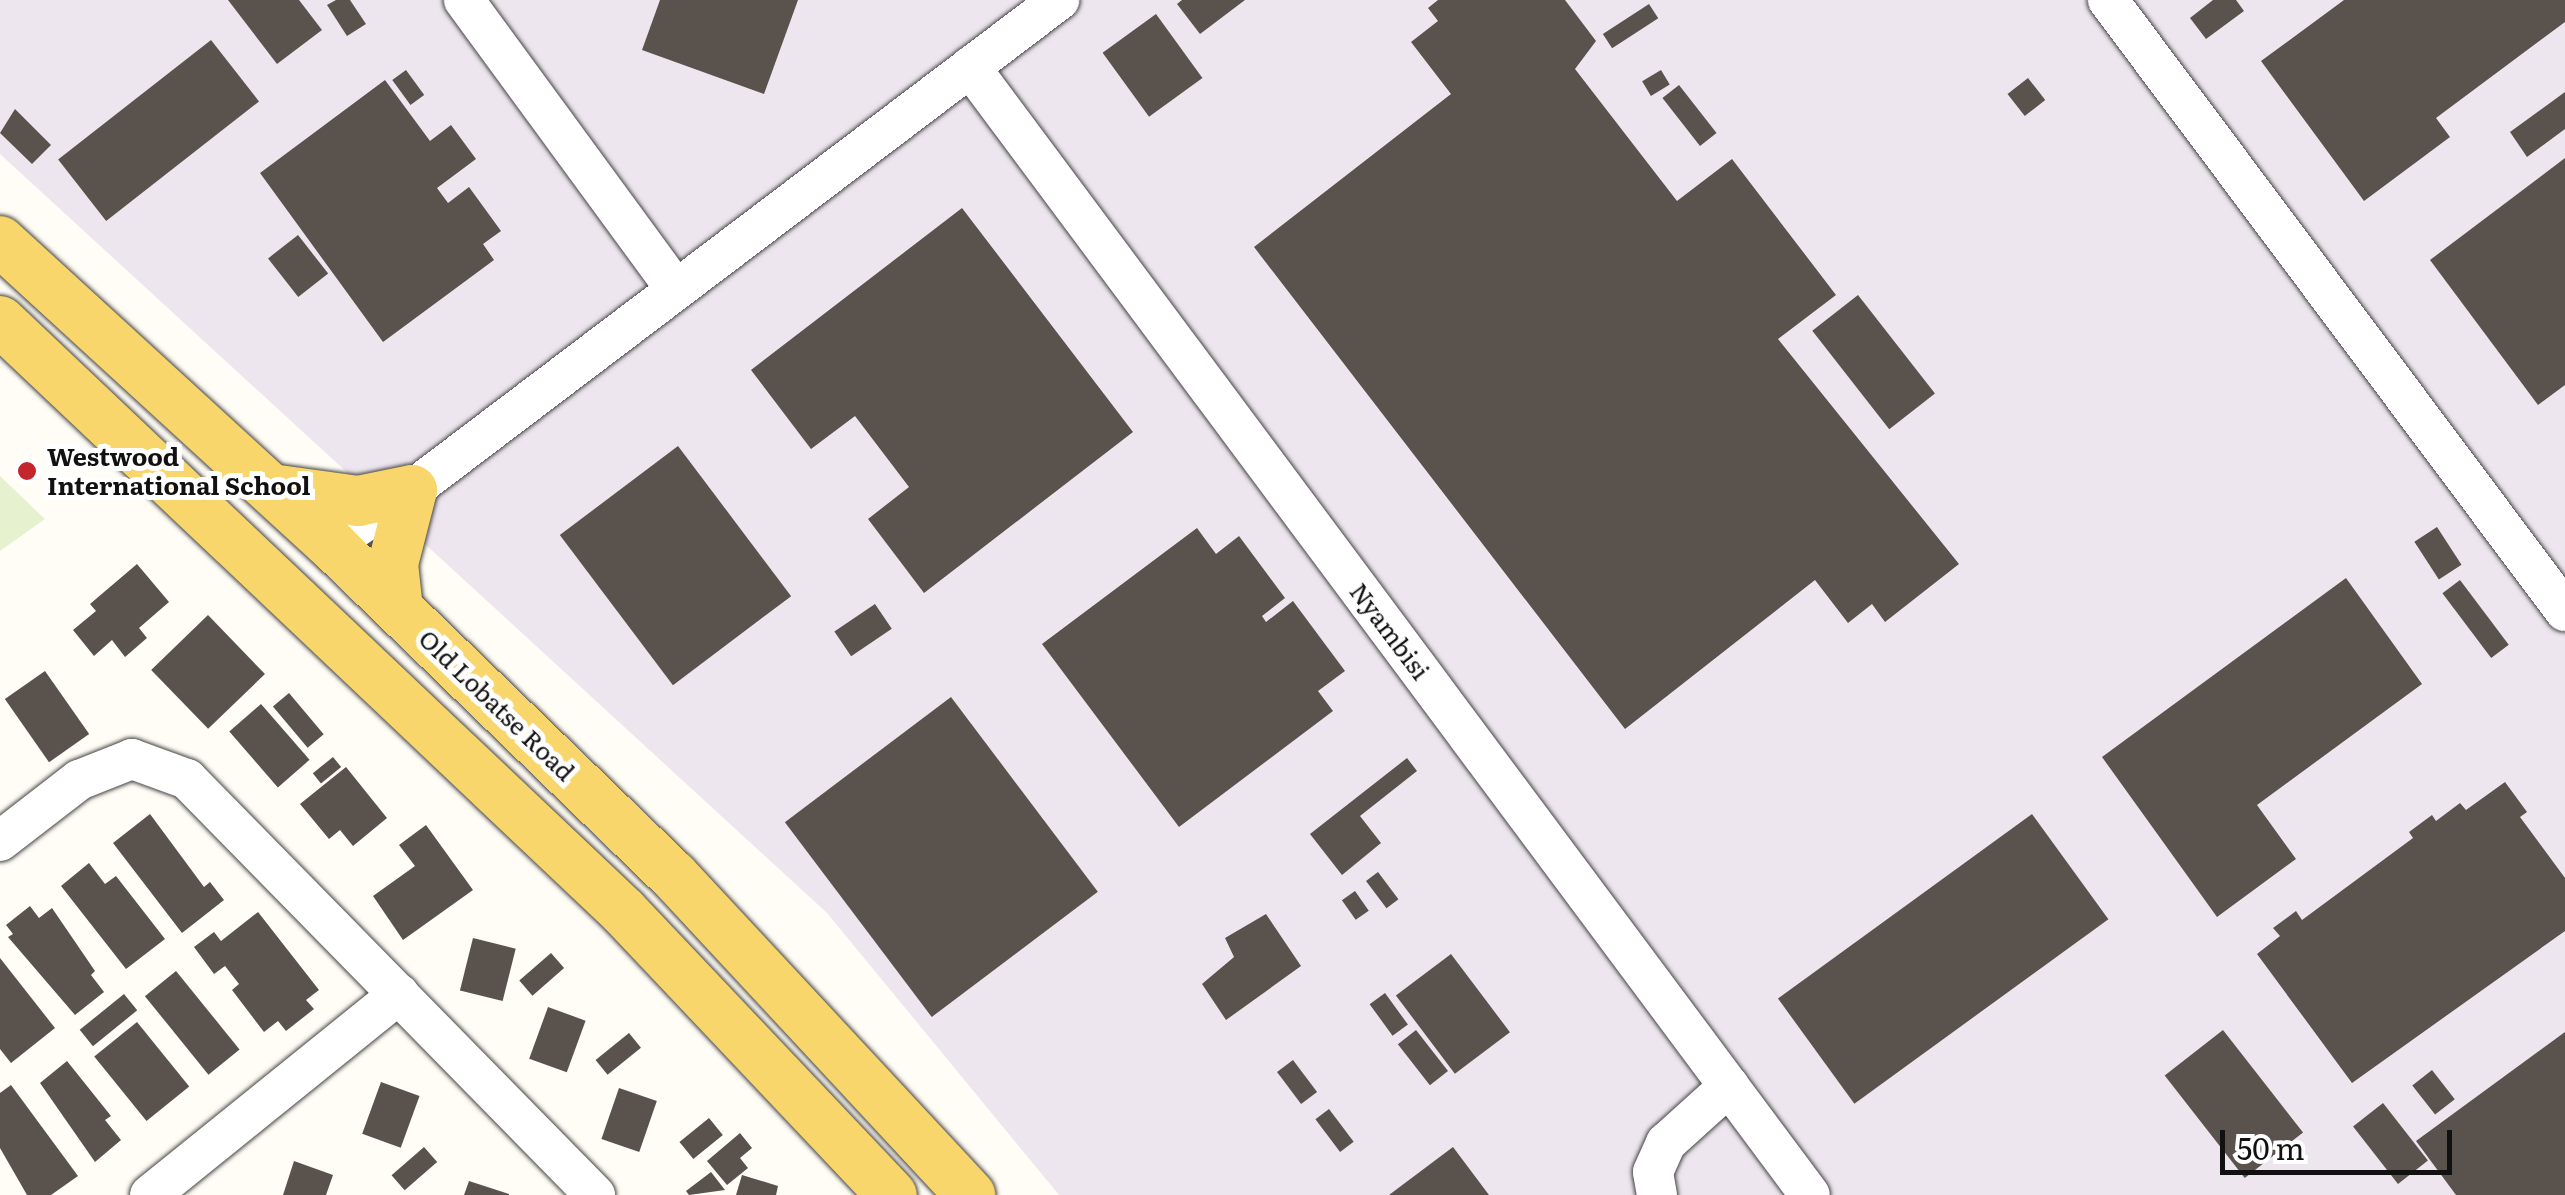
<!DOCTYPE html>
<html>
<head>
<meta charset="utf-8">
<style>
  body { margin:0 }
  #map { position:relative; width:2565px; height:1195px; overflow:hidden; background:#fffdf5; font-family:Literata,serif }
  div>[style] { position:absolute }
  .industrial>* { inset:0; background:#eee6ef }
  .pitch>* { inset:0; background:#e6f2cf }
  .building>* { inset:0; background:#5a524d; transform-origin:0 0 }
  .roads { filter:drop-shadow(0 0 2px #444) drop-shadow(0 0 2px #444) }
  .minor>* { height:40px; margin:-20px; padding:0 20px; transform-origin:20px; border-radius:20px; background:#fff }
  .major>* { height:50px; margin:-25px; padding:0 25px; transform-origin:25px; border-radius:25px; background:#f9d66b }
  .dots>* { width:28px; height:28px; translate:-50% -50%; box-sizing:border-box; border:5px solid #fff; border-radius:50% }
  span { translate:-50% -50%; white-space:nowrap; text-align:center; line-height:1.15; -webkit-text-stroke:10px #fff; paint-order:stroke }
  .poi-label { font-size:25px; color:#111; font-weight:700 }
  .left { translate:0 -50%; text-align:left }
  .street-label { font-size:25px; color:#111 }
  .scale { position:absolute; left:2220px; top:1130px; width:232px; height:45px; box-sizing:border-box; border:5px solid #111; border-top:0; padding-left:12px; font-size:30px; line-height:35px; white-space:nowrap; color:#111; -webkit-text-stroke:8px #fff; paint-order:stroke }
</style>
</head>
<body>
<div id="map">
  <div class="industrial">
    <i style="clip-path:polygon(0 0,2565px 0,2565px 1195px,1059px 1195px,827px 913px,0 154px)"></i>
  </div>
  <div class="pitch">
    <i style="clip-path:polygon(0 476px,45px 519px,0 551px)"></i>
  </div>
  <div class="building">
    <i style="clip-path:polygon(228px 0,299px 0,322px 30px,277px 64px)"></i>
    <i style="clip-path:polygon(336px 0,350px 0,366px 24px,347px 36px,327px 5px)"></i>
    <i style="clip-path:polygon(660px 0,798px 0,764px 94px,642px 50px)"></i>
    <i style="clip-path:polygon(1182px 0,1245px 0,1200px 34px,1177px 4px)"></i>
    <i style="clip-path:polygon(1438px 0,1565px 0,1596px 41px,1575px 69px,1677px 201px,1732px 159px,1836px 295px,1778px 339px,1959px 564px,1885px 622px,1872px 604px,1848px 623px,1815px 580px,1625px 729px,1254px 247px,1451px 94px,1411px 42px,1438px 21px,1428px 8px)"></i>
    <i style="clip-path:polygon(2213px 0,2236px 0,2244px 11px,2206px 39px,2190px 18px)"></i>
    <i style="clip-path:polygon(2344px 0,2565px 0,2565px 22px,2436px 118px,2450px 137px,2364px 201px,2261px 61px)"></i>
    <i style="left:1649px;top:4px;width:17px;height:55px;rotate:57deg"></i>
    <i style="left:1156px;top:14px;width:79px;height:66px;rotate:54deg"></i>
    <i style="left:211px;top:40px;width:78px;height:194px;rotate:52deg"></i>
    <i style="left:406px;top:70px;width:31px;height:17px;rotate:54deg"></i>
    <i style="left:1661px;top:70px;width:17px;height:22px;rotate:59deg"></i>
    <i style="left:2028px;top:78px;width:28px;height:26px;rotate:52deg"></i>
    <i style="clip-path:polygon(385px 80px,430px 141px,451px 125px,476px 159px,437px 188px,448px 203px,469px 187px,501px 231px,483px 244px,494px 260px,383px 342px,260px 173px)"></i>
    <i style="left:1679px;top:85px;width:61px;height:21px;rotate:52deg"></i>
    <i style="clip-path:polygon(2565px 92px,2565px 129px,2527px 157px,2510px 132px)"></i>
    <i style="clip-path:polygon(15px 109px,51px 145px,32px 164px,0 133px)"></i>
    <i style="clip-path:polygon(2565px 158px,2565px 385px,2538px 405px,2430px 260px)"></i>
    <i style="clip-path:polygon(962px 208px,1133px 432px,924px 593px,868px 519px,909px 487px,855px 416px,811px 449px,751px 370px)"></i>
    <i style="left:298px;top:235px;width:49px;height:38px;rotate:52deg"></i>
    <i style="left:1858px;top:295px;width:125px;height:58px;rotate:52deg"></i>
    <i style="left:678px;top:446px;width:188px;height:148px;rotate:53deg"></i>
    <i style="left:2437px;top:527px;width:45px;height:27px;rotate:57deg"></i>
    <i style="clip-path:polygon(1197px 528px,1216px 554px,1239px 536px,1285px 598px,1262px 616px,1266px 622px,1293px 601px,1345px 671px,1318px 691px,1333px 711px,1179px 827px,1042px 644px)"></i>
    <i style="clip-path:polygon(137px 564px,169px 602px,139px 628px,147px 638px,125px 657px,112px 640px,94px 656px,73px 630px,96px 611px,90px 604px)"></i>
    <i style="clip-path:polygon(2346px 578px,2422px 684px,2257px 805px,2296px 859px,2217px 917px,2102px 757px)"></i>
    <i style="left:2460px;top:580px;width:81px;height:22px;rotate:53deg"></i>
    <i style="left:875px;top:604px;width:30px;height:49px;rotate:56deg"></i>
    <i style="left:208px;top:615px;width:82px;height:79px;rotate:46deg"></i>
    <i style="left:45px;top:671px;width:77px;height:49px;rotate:55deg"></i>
    <i style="left:289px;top:693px;width:54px;height:21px;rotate:50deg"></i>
    <i style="left:951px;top:697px;width:244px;height:208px;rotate:53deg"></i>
    <i style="left:261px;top:704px;width:74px;height:42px;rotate:49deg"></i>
    <i style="left:333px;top:757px;width:13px;height:26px;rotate:51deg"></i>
    <i style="clip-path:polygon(1407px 758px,1417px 771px,1360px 816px,1381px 843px,1342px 875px,1310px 834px)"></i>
    <i style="clip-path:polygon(346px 767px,387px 818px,353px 846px,340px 830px,329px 839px,300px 804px)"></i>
    <i style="clip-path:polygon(2505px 782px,2527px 812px,2520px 817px,2565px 878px,2565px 931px,2352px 1083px,2257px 954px,2280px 936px,2273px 928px,2296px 911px,2302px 920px,2413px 838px,2409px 832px,2432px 815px,2436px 821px,2460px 803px,2466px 810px)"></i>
    <i style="clip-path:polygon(150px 814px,204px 887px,210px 882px,224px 900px,182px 933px,113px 843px)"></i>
    <i style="left:2032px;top:814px;width:130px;height:314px;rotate:54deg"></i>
    <i style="clip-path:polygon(426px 825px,473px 890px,403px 940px,373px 896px,415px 866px,399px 845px)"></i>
    <i style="clip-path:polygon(89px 863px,105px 884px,116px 876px,165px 939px,126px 969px,61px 886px)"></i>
    <i style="left:1378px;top:872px;width:34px;height:15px;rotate:53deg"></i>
    <i style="left:1355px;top:891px;width:24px;height:16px;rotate:55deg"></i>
    <i style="clip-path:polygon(30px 906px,39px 918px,52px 908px,95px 971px,91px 975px,104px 992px,75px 1015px,8px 937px,13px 934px,6px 925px)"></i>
    <i style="clip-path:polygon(258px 912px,319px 990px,306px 1000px,314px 1009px,286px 1031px,278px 1021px,264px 1032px,232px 990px,239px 984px,225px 966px,214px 974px,194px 947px,214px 932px,221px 941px)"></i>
    <i style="clip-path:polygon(1266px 914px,1301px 966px,1226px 1020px,1202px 984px,1234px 957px,1225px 938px)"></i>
    <i style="left:473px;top:938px;width:44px;height:54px;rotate:14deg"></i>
    <i style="left:551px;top:953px;width:20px;height:42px;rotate:49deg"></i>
    <i style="left:1451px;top:954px;width:98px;height:69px;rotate:53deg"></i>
    <i style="clip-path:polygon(0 958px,55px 1028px,11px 1063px,0 1049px)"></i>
    <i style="left:176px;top:971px;width:101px;height:40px;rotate:51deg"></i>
    <i style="left:1385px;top:993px;width:39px;height:19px;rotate:54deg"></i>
    <i style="left:124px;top:994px;width:21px;height:57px;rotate:51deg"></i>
    <i style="left:548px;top:1007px;width:40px;height:55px;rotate:20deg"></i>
    <i style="left:137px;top:1022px;width:83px;height:55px;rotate:51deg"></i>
    <i style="left:1416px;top:1030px;width:52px;height:23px;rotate:52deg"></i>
    <i style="left:2223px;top:1030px;width:130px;height:74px;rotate:52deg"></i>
    <i style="clip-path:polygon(2565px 1032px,2565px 1195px,2456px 1195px,2416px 1141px)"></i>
    <i style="left:629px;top:1033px;width:19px;height:43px;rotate:51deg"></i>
    <i style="left:1293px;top:1060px;width:40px;height:20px;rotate:53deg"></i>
    <i style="clip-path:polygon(67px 1061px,111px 1116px,105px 1120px,121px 1140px,95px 1162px,40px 1083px)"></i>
    <i style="left:2432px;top:1070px;width:37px;height:25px;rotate:52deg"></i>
    <i style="left:381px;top:1082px;width:41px;height:55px;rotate:20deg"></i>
    <i style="clip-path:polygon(11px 1085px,78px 1176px,51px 1195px,27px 1195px,0 1148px,0 1093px)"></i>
    <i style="left:619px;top:1088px;width:40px;height:54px;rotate:19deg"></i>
    <i style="left:2383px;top:1103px;width:73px;height:38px;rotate:52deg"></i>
    <i style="left:1329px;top:1109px;width:41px;height:17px;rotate:53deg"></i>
    <i style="left:709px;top:1118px;width:22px;height:38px;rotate:51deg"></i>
    <i style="clip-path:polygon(740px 1133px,752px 1148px,740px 1158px,748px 1168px,727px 1185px,707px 1161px)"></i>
    <i style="left:424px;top:1147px;width:20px;height:43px;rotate:49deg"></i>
    <i style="clip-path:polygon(1453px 1147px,1489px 1195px,1389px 1195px)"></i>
    <i style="clip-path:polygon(294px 1161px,333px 1175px,326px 1195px,283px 1195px)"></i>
    <i style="clip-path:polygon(711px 1172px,725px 1190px,689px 1195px,686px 1191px)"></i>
    <i style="clip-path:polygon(742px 1175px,778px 1186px,776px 1195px,736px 1195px)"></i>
    <i style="clip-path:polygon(469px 1181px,509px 1194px,509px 1195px,464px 1195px)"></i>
  </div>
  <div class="roads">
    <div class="minor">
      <i style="left:464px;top:0;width:354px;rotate:53.8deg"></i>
      <i style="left:2108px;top:0;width:763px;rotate:53.21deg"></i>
      <i style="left:970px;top:67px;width:1406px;rotate:53.33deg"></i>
      <i style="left:331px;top:544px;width:97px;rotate:-33.7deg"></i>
      <i style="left:412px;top:490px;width:812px;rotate:-37.14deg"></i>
      <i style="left:0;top:841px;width:100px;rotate:-37.7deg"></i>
      <i style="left:79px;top:780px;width:57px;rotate:-21.6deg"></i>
      <i style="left:132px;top:759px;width:59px;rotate:20deg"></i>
      <i style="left:187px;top:779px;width:583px;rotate:45.56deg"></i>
      <i style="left:150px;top:1195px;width:320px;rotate:-38.9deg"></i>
      <i style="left:1657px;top:1195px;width:23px;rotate:-100deg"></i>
      <i style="left:1653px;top:1172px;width:32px;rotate:-66deg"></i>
      <i style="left:1666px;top:1143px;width:85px;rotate:-42.1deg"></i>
    </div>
    <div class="major">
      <i style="left:0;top:241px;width:449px;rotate:42.5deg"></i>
      <i style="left:331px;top:544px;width:476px;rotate:44.1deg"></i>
      <i style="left:673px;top:875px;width:437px;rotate:47.1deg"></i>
      <i style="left:0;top:321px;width:859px;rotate:43.44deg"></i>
      <i style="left:624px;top:912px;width:390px;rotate:46.6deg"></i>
      <i style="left:271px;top:489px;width:88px;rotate:7.9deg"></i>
      <i style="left:358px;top:501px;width:55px;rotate:-11.5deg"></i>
      <i style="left:412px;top:490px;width:76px;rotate:104.4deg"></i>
      <i style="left:393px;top:564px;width:45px;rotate:83.7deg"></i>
    </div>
  </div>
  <div class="dots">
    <i style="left:27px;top:471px;background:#c4262e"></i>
  </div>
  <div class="poi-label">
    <span class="left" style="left:47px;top:471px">Westwood<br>International School</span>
  </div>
  <div class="street-label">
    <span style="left:1390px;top:631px;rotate:53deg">Nyambisi</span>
    <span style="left:497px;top:705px;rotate:44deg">Old Lobatse Road</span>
  </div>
  <div class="scale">50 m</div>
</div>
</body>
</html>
